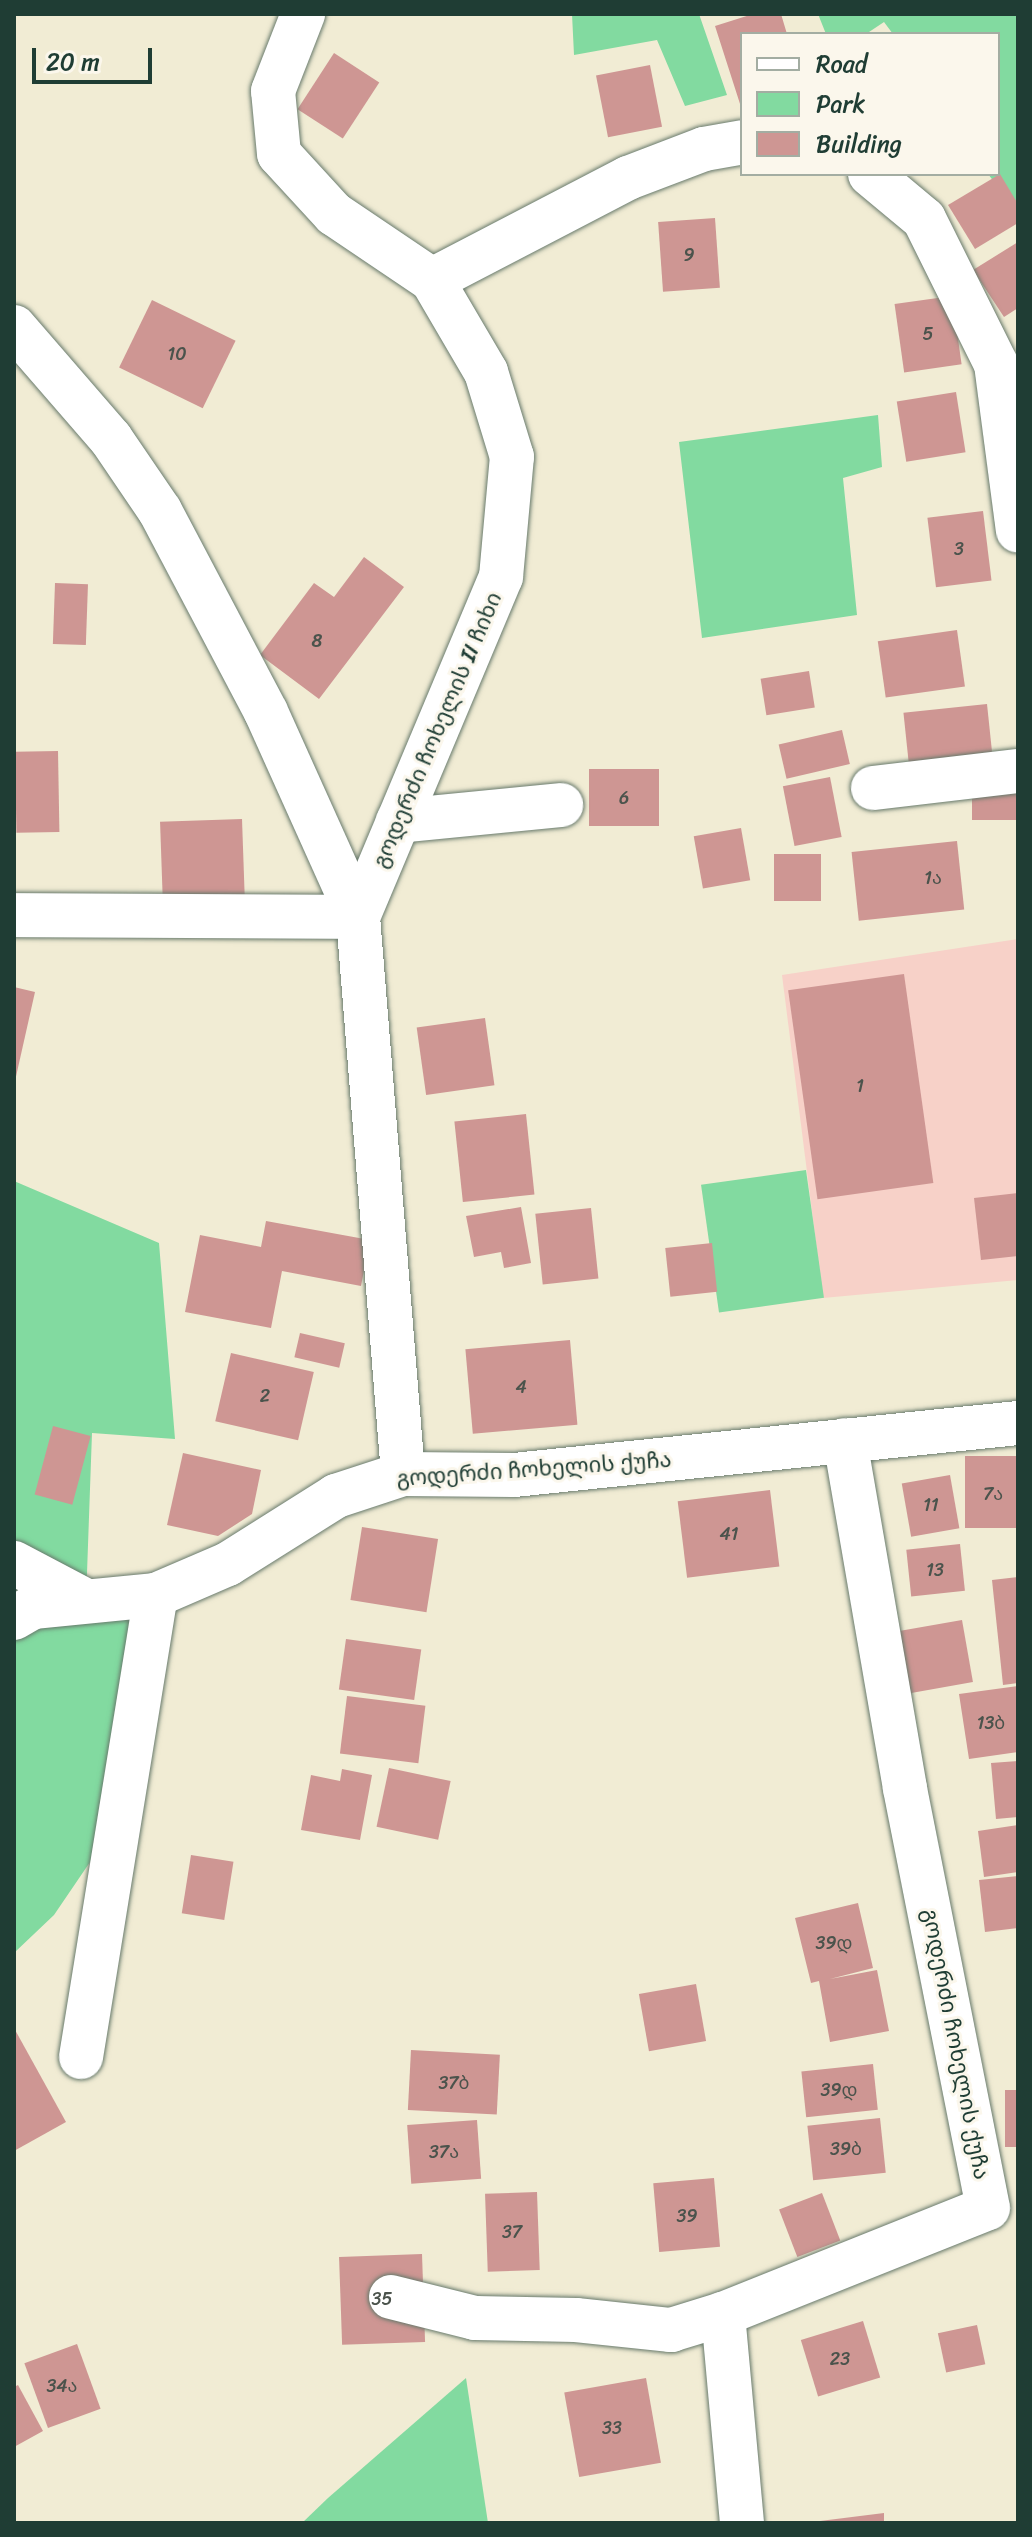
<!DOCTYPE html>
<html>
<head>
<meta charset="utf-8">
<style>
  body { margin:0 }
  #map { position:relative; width:1032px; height:2537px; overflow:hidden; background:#f1ecd4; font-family:Sriracha,"Noto Sans Georgian",sans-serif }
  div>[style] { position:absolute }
  .built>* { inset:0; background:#f7d1c8 }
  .green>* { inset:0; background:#82daa0; transform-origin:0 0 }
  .building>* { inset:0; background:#ce9693; transform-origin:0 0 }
  .roads { filter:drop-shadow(0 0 2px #687a6c) drop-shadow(0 0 2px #687a6c) }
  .minor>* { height:44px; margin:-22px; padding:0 22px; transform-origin:22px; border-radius:22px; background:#fff }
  span { translate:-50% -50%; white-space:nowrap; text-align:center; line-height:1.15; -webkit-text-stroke:6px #fbf7ec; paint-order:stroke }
  .number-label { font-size:18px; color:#4b534c }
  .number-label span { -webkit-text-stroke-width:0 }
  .street-label { font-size:22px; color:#1f3d34 }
  .frame { position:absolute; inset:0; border:16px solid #1f3d34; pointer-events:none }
  .legend { position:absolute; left:740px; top:32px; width:260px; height:144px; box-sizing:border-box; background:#fbf7ec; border:2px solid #a3ada2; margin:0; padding:10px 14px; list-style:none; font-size:24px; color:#1f3d34 }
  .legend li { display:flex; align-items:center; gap:16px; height:40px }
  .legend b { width:40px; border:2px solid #a3ada2 }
  .scale { position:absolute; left:32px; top:48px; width:120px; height:36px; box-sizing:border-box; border:4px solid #1f3d34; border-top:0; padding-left:10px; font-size:24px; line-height:28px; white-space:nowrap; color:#1f3d34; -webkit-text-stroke:6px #fbf7ec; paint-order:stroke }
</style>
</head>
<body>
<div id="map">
  <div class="built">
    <i style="clip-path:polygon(1018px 939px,1018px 1280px,823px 1298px,782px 975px)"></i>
  </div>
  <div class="green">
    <i style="clip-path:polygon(572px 14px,699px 14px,727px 95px,685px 106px,657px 40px,574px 55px)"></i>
    <i style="clip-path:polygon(818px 14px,1018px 14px,1018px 213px,988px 174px,998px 174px,998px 34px,893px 34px,884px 22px,866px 34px,826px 34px)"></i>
    <i style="clip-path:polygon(878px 415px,882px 467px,843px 478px,857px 615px,702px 638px,679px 442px)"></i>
    <i style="left:806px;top:1170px;width:129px;height:106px;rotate:82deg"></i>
    <i style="clip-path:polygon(14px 1181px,159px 1243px,175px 1439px,92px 1433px,86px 1601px,156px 1595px,120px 1818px,54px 1915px,14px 1953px,14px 1618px,33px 1607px,14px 1563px)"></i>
    <i style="clip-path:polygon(466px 2378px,488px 2523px,302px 2523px,328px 2498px)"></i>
  </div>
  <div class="building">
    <i style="clip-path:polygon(753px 14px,781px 14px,787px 34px,742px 34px,741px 107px,715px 26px)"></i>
    <i style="left:334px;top:53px;width:54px;height:67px;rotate:33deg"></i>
    <i style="left:650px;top:65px;width:63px;height:55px;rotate:79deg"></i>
    <i style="clip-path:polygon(1000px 174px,1018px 204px,1018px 223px,975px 249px,948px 205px)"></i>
    <i style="left:715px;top:218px;width:70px;height:57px;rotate:86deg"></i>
    <i style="clip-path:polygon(1018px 242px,1018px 308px,1004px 317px,973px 270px)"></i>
    <i style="left:952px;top:296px;width:69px;height:58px;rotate:82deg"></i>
    <i style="left:152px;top:300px;width:93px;height:75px;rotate:26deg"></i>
    <i style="left:956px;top:392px;width:61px;height:60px;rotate:81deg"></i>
    <i style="left:983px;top:511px;width:70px;height:56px;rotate:83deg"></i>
    <i style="clip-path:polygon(364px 557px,404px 587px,319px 699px,260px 655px,314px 583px,334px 597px)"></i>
    <i style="left:55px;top:583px;width:33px;height:61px;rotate:2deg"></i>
    <i style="left:957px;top:630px;width:57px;height:80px;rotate:82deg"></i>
    <i style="left:809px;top:671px;width:37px;height:49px;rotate:81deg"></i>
    <i style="left:987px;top:704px;width:51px;height:84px;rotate:84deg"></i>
    <i style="left:842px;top:730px;width:35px;height:65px;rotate:77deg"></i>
    <i style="left:58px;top:751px;width:81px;height:43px;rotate:89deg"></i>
    <i style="left:659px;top:769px;width:57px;height:70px;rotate:90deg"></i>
    <i style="left:830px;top:777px;width:61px;height:48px;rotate:79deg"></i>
    <i style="left:1018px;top:784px;width:36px;height:46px;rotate:90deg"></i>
    <i style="left:242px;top:819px;width:78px;height:82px;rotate:88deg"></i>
    <i style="left:741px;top:828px;width:53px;height:48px;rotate:80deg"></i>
    <i style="left:957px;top:841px;width:69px;height:106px;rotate:84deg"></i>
    <i style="left:774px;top:854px;width:47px;height:47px"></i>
    <i style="left:904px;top:974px;width:211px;height:117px;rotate:82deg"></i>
    <i style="clip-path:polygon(14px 987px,35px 992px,15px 1081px,14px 1081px)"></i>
    <i style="left:485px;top:1018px;width:68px;height:69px;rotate:82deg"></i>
    <i style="left:526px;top:1114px;width:81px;height:72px;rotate:84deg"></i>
    <i style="clip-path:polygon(1018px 1193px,1018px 1256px,981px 1260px,974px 1198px)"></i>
    <i style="clip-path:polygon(521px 1207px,531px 1263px,504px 1268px,501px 1252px,474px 1257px,466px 1216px)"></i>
    <i style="left:591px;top:1208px;width:71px;height:56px;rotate:84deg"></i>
    <i style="clip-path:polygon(266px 1221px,370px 1240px,361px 1286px,282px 1271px,271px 1328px,185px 1312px,200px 1235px,261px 1247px)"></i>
    <i style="left:712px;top:1243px;width:49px;height:47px;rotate:84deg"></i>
    <i style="left:300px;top:1333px;width:46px;height:25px;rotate:13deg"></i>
    <i style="left:570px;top:1340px;width:85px;height:105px;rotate:85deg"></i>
    <i style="left:231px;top:1353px;width:85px;height:70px;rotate:13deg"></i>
    <i style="left:53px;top:1426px;width:39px;height:71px;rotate:15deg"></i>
    <i style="clip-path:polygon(183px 1453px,261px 1470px,252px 1514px,218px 1536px,167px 1525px)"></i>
    <i style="left:1018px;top:1456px;width:72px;height:53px;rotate:90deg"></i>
    <i style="left:950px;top:1475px;width:54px;height:49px;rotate:80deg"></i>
    <i style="left:770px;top:1490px;width:77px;height:93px;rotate:83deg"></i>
    <i style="left:362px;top:1527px;width:77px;height:74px;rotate:9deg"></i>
    <i style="left:960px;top:1544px;width:47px;height:54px;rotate:84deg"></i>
    <i style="clip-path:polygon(1018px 1577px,1018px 1683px,1003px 1685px,992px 1580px)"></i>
    <i style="left:962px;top:1620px;width:63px;height:84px;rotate:80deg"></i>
    <i style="left:346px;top:1639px;width:76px;height:51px;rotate:8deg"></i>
    <i style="clip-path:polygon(1018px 1686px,1018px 1752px,969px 1759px,959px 1694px)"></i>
    <i style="left:347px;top:1696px;width:79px;height:58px;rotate:7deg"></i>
    <i style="clip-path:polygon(1018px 1761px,1018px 1817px,996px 1819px,991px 1763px)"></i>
    <i style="left:389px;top:1768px;width:63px;height:60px;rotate:12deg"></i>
    <i style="clip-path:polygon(342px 1769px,372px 1775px,360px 1840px,301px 1830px,311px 1775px,340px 1781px)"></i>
    <i style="clip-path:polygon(1018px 1825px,1018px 1872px,984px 1877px,978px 1831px)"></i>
    <i style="left:191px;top:1855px;width:43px;height:59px;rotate:9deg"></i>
    <i style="clip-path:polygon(1018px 1876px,1018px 1928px,985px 1932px,979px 1880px)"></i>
    <i style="clip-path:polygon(858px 1903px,873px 1968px,830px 1979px,877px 1970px,889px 2031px,830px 2042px,819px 1981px,811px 1983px,795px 1918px)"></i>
    <i style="left:696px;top:1984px;width:58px;height:58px;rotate:80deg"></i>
    <i style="clip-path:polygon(14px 2028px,66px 2122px,14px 2151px)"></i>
    <i style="left:411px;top:2050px;width:89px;height:60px;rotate:3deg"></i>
    <i style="left:873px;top:2064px;width:46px;height:72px;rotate:84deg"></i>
    <i style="left:1005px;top:2090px;width:13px;height:57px"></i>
    <i style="left:880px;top:2118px;width:55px;height:73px;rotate:84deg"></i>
    <i style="left:477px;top:2120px;width:59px;height:70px;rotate:86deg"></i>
    <i style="left:714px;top:2178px;width:69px;height:61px;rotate:85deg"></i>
    <i style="left:537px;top:2192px;width:78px;height:52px;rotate:88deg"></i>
    <i style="left:822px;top:2193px;width:51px;height:46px;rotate:69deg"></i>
    <i style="left:422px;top:2254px;width:88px;height:83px;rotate:88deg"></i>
    <i style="left:863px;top:2321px;width:59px;height:65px;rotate:73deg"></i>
    <i style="left:977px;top:2325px;width:40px;height:40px;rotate:78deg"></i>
    <i style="left:77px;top:2344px;width:69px;height:56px;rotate:70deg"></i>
    <i style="left:646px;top:2378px;width:86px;height:83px;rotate:80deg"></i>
    <i style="clip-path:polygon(18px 2385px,43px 2431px,14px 2447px,14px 2387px)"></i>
    <i style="clip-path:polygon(884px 2513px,884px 2523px,820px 2523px,820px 2521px)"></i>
  </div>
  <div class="roads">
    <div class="minor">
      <i style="left:870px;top:174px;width:70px;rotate:39.8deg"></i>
      <i style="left:924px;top:219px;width:162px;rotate:63.6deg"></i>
      <i style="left:996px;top:364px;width:168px;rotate:82.5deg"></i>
      <i style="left:432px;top:280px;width:221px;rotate:-27.5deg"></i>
      <i style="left:628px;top:178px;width:81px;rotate:-20.9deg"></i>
      <i style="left:704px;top:149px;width:39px;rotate:-10deg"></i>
      <i style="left:14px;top:327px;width:148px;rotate:49.1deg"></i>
      <i style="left:111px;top:439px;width:87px;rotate:55.8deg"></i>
      <i style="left:160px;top:511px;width:227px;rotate:62.2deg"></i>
      <i style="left:266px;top:712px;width:225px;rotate:65.8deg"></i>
      <i style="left:358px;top:917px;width:559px;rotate:85.38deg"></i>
      <i style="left:873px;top:788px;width:146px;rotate:-6.7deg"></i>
      <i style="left:398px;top:821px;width:164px;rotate:-5.6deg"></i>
      <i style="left:14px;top:915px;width:344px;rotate:0.3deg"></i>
      <i style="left:358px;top:917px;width:369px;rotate:-67.2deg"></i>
      <i style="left:501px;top:577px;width:121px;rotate:-84.8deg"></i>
      <i style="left:512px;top:457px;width:89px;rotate:-107deg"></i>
      <i style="left:486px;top:372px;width:107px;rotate:-120.4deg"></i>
      <i style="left:432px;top:280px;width:118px;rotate:-146deg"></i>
      <i style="left:334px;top:214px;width:81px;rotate:-132.5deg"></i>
      <i style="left:279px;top:154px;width:63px;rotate:-95.4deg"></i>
      <i style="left:273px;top:91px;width:83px;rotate:-68.7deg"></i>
      <i style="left:14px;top:1563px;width:81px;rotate:27.8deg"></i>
      <i style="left:14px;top:1618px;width:22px;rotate:-30deg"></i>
      <i style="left:33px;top:1607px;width:124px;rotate:-5.6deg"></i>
      <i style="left:156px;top:1595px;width:78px;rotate:-23.3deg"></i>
      <i style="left:228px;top:1564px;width:128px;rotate:-32.2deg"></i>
      <i style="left:336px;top:1496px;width:71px;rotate:-18.2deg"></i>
      <i style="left:403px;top:1474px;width:111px;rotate:0.5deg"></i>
      <i style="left:514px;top:1475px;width:507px;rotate:-5.89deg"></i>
      <i style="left:81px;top:2057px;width:468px;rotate:-80.8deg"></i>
      <i style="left:391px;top:2297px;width:87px;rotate:14deg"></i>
      <i style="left:475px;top:2318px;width:101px;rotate:1.1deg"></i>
      <i style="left:576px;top:2320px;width:96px;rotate:6deg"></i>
      <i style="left:671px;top:2330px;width:54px;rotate:-17.1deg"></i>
      <i style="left:742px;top:2523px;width:210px;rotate:-95.2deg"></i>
      <i style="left:723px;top:2314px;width:285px;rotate:-21.8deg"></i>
      <i style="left:988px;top:2208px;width:428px;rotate:-101.2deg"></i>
      <i style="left:905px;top:1788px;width:353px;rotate:-99.8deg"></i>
    </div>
  </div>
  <div class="number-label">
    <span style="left:689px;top:255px">9</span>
    <span style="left:928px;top:334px">5</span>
    <span style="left:177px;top:354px">10</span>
    <span style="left:959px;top:549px">3</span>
    <span style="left:317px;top:641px">8</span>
    <span style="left:624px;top:798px">6</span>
    <span style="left:933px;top:878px">1ა</span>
    <span style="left:860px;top:1086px">1</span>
    <span style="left:521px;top:1387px">4</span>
    <span style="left:265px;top:1396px">2</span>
    <span style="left:993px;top:1494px">7ა</span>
    <span style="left:931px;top:1505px">11</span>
    <span style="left:729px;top:1534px">41</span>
    <span style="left:935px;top:1570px">13</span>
    <span style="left:991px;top:1723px">13ბ</span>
    <span style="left:834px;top:1943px">39დ</span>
    <span style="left:454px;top:2083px">37ბ</span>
    <span style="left:839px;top:2090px">39დ</span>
    <span style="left:846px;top:2149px">39ბ</span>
    <span style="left:444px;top:2152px">37ა</span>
    <span style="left:687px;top:2216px">39</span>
    <span style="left:512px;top:2232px">37</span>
    <span style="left:382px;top:2299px">35</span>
    <span style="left:840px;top:2359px">23</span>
    <span style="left:62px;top:2386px">34ა</span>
    <span style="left:612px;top:2428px">33</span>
  </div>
  <div class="street-label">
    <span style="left:437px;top:730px;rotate:-67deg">გოდერძი ჩოხელის II ჩიხი</span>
    <span style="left:534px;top:1469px;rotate:-4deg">გოდერძი ჩოხელის ქუჩა</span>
    <span style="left:956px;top:2044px;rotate:79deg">გოდერძი ჩოხელის ქუჩა</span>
  </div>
  <div class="frame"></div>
  <ul class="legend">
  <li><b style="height:10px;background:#fff"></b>Road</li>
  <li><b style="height:22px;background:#82daa0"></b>Park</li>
  <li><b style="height:22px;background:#ce9693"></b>Building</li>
  </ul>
  <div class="scale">20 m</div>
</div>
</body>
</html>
